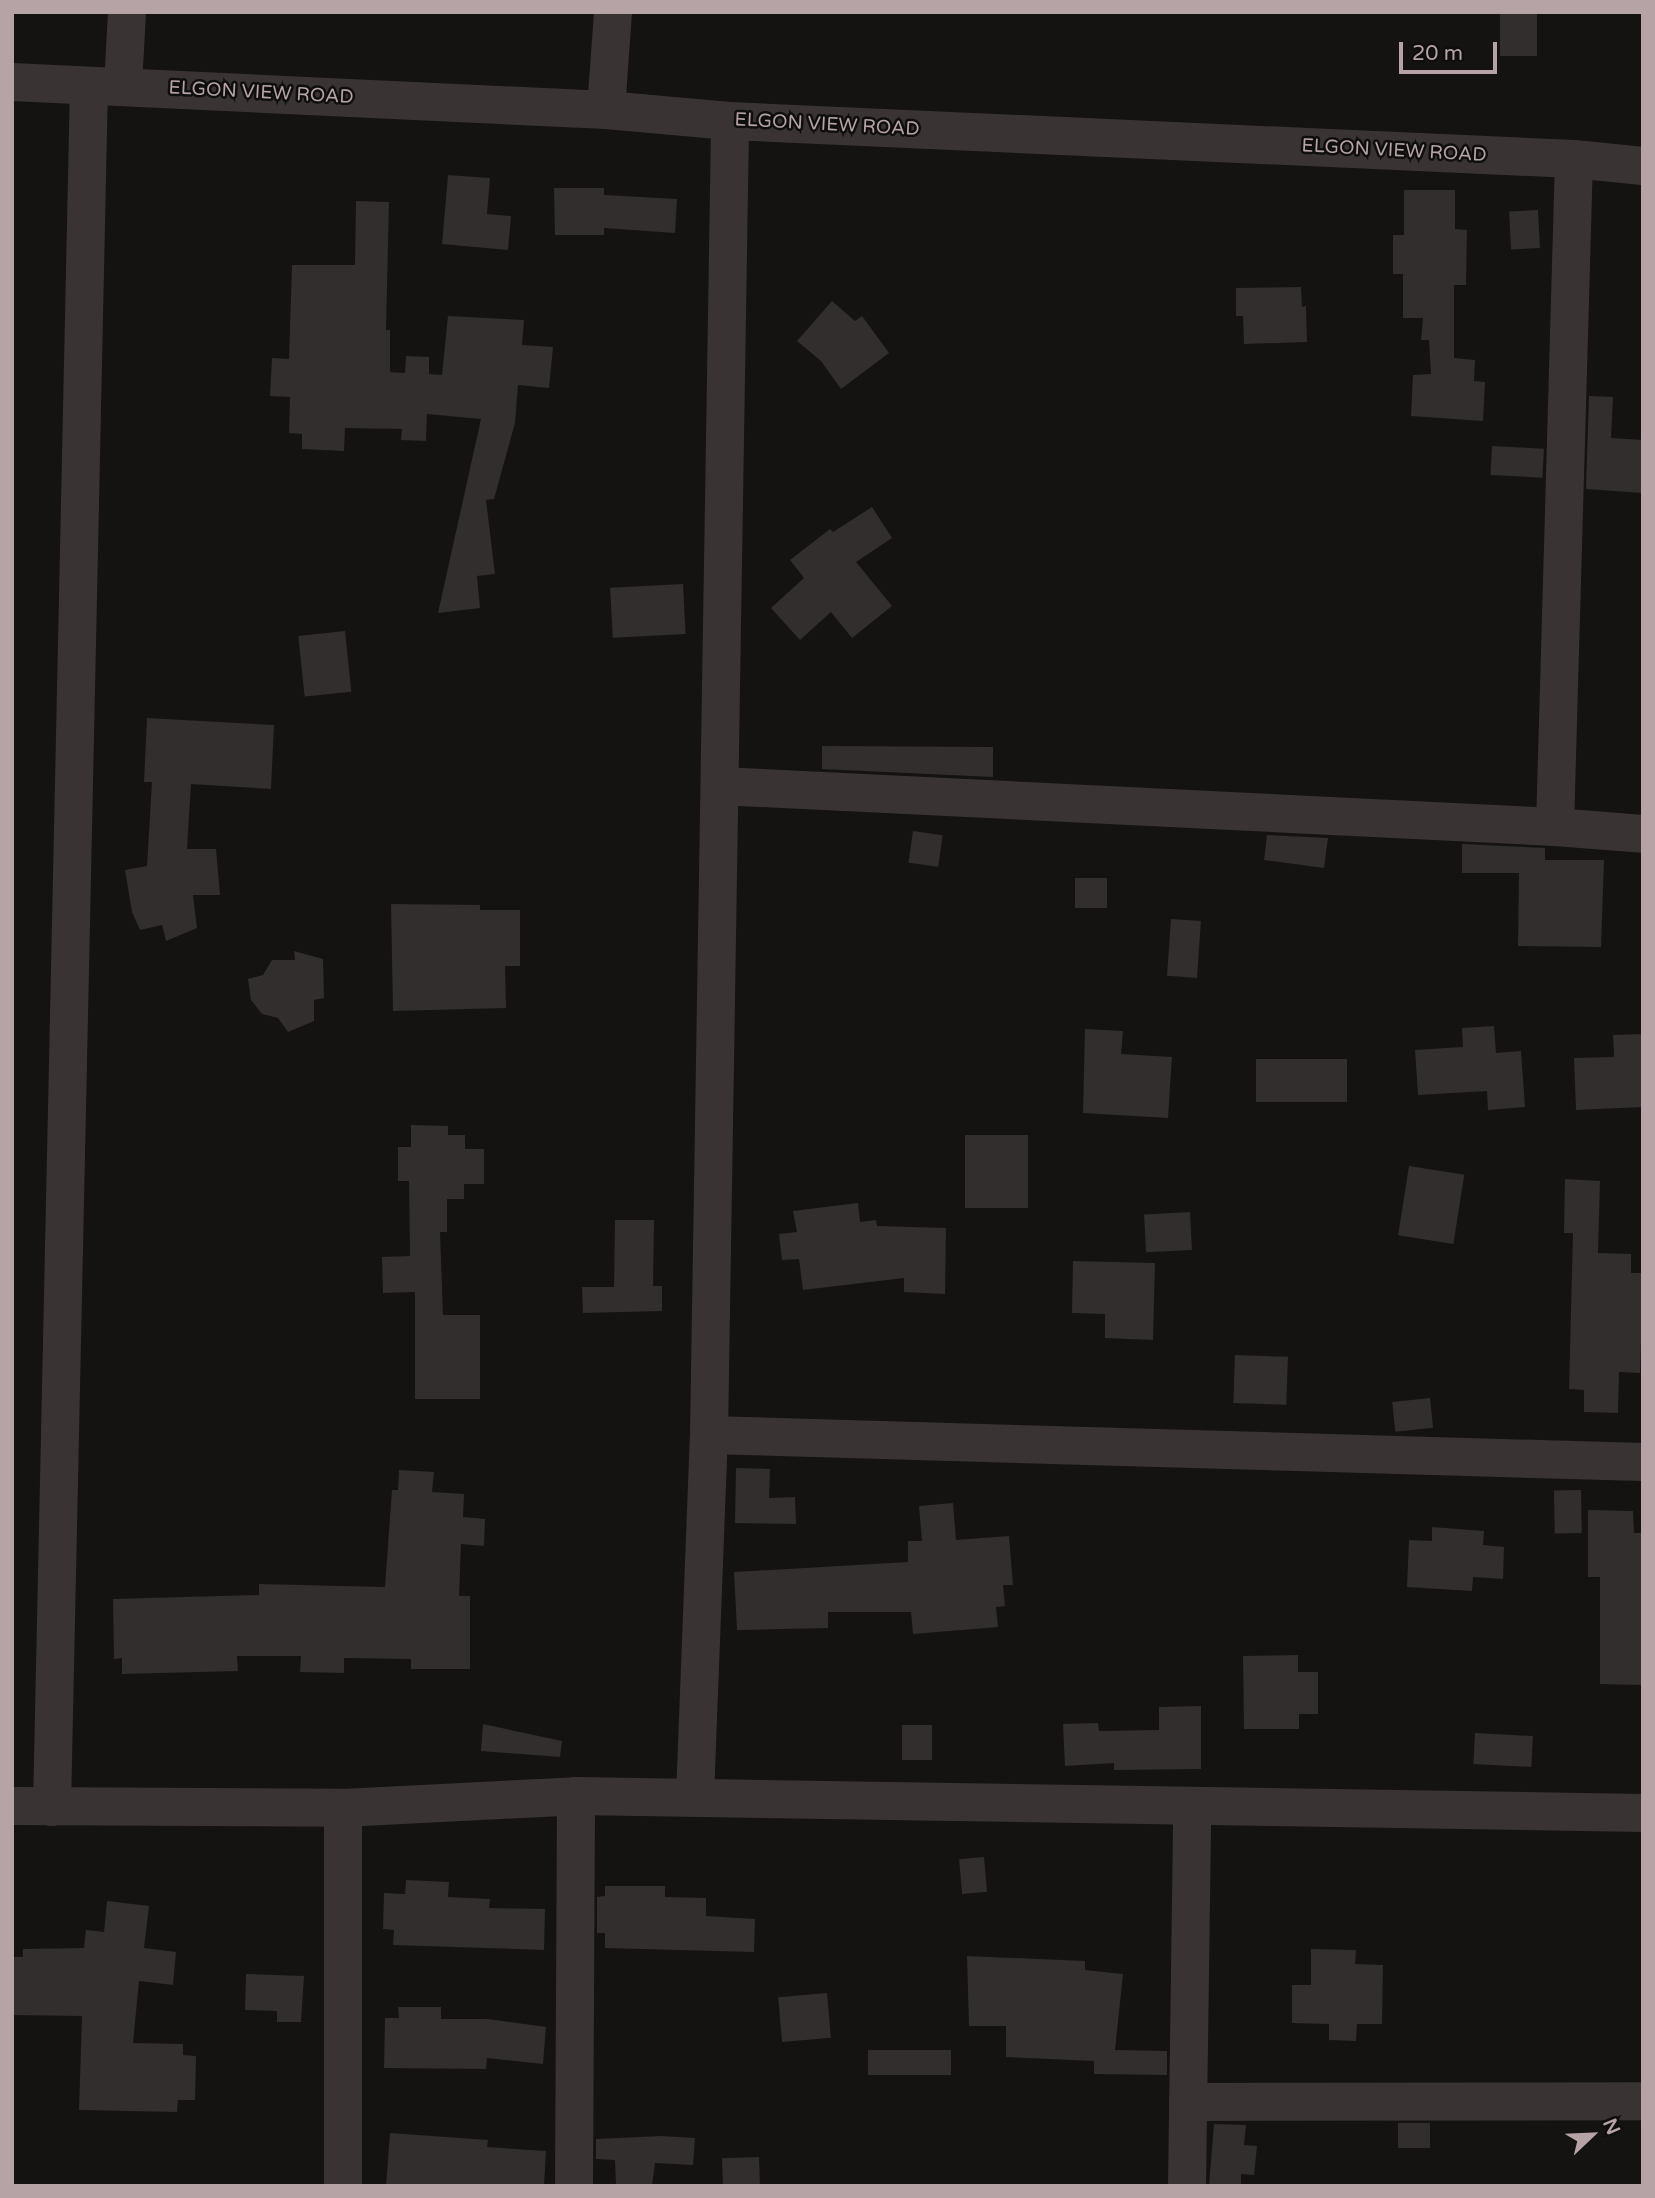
<!DOCTYPE html>
<html>
<head>
<meta charset="utf-8">
<style>
  body { margin:0 }
  #map { position:relative; width:1655px; height:2198px; overflow:hidden; background:#141312; font-family:"Varela Round",sans-serif }
  div>[style] { position:absolute }
  .building>* { inset:0; background:#312e2d; transform-origin:0 0 }
  .minor>* { height:38px; margin:-19px; padding:0 19px; transform-origin:19px; border-radius:19px; background:#3a3333 }
  span { translate:-50% -50%; white-space:nowrap; text-align:center; line-height:1.15; -webkit-text-stroke:5px #0f0e0e; paint-order:stroke }
  .street-label { font-size:19px; color:#b6a3a6 }
  .frame { position:absolute; inset:0; border:14px solid #b6a3a6; pointer-events:none }
  .north { position:absolute; left:1557px; top:2100px; width:70px; height:70px; -webkit-text-stroke:5px #0f0e0e; paint-order:stroke; rotate:67deg; font-size:19px; font-weight:700; line-height:28px; text-align:center; color:#b6a3a6 }
  .north::after { content:''; display:block; margin:auto; width:24px; height:32px; background:#b6a3a6; clip-path:polygon(50% 0,100% 100%,50% 72%,0 100%) }
  .scale { position:absolute; left:1399px; top:42px; width:98px; height:32px; box-sizing:border-box; border:4px solid #b6a3a6; border-top:0; padding-left:9px; font-size:21px; line-height:24px; white-space:nowrap; color:#b6a3a6; -webkit-text-stroke:5px #0f0e0e; paint-order:stroke }
</style>
</head>
<body>
<div id="map">
  <div class="building">
    <i style="left:1500px;top:12px;width:37px;height:44px"></i>
    <i style="clip-path:polygon(448px 175px,490px 178px,487px 214px,511px 216px,508px 250px,442px 244px)"></i>
    <i style="clip-path:polygon(554px 188px,604px 188px,604px 195px,677px 199px,675px 233px,604px 228px,604px 235px,555px 235px)"></i>
    <i style="clip-path:polygon(1404px 190px,1455px 190px,1455px 229px,1467px 230px,1466px 285px,1454px 285px,1454px 358px,1475px 360px,1474px 381px,1485px 382px,1483px 421px,1411px 416px,1413px 375px,1431px 374px,1429px 340px,1421px 340px,1423px 318px,1403px 318px,1403px 274px,1393px 274px,1393px 235px,1404px 235px)"></i>
    <i style="clip-path:polygon(356px 201px,389px 202px,386px 330px,390px 330px,390px 372px,405px 373px,406px 356px,429px 357px,429px 374px,442px 375px,448px 316px,524px 320px,522px 345px,553px 347px,549px 388px,518px 385px,515px 423px,494px 499px,486px 500px,495px 574px,477px 576px,480px 608px,438px 613px,481px 419px,427px 414px,426px 441px,401px 440px,402px 429px,345px 428px,344px 451px,302px 449px,302px 434px,289px 433px,290px 397px,270px 396px,272px 358px,289px 359px,292px 265px,355px 265px)"></i>
    <i style="left:1538px;top:210px;width:38px;height:29px;rotate:87deg"></i>
    <i style="clip-path:polygon(1301px 287px,1302px 307px,1306px 306px,1307px 342px,1244px 344px,1243px 316px,1236px 316px,1236px 288px)"></i>
    <i style="clip-path:polygon(832px 301px,855px 321px,862px 316px,889px 353px,841px 389px,821px 361px,797px 341px)"></i>
    <i style="clip-path:polygon(1589px 396px,1613px 397px,1611px 438px,1643px 440px,1643px 493px,1586px 489px)"></i>
    <i style="left:1492px;top:446px;width:52px;height:29px;rotate:3deg"></i>
    <i style="clip-path:polygon(872px 507px,892px 538px,856px 562px,892px 606px,852px 638px,831px 612px,800px 640px,771px 608px,804px 578px,790px 560px,830px 529px,833px 532px)"></i>
    <i style="left:683px;top:584px;width:50px;height:73px;rotate:87deg"></i>
    <i style="left:345px;top:631px;width:61px;height:47px;rotate:84deg"></i>
    <i style="clip-path:polygon(147px 718px,274px 725px,271px 789px,191px 784px,187px 849px,216px 849px,220px 895px,193px 895px,197px 928px,166px 941px,162px 925px,140px 930px,132px 912px,125px 870px,147px 866px,152px 782px,144px 782px)"></i>
    <i style="clip-path:polygon(822px 746px,993px 747px,993px 777px,822px 769px)"></i>
    <i style="left:913px;top:831px;width:30px;height:32px;rotate:8deg"></i>
    <i style="clip-path:polygon(1267px 835px,1328px 838px,1324px 868px,1264px 860px)"></i>
    <i style="clip-path:polygon(1462px 844px,1545px 848px,1545px 860px,1604px 860px,1601px 947px,1518px 946px,1519px 873px,1462px 873px)"></i>
    <i style="left:1107px;top:878px;width:30px;height:32px;rotate:90deg"></i>
    <i style="clip-path:polygon(391px 904px,480px 905px,480px 910px,520px 910px,520px 966px,505px 966px,506px 1008px,393px 1011px)"></i>
    <i style="left:1171px;top:919px;width:30px;height:57px;rotate:4deg"></i>
    <i style="clip-path:polygon(294px 951px,323px 959px,324px 998px,314px 1000px,314px 1021px,288px 1032px,278px 1018px,262px 1014px,251px 1000px,248px 979px,263px 975px,272px 960px,295px 960px)"></i>
    <i style="clip-path:polygon(1494px 1026px,1496px 1053px,1521px 1051px,1525px 1107px,1488px 1110px,1487px 1091px,1418px 1095px,1415px 1050px,1463px 1047px,1462px 1028px)"></i>
    <i style="clip-path:polygon(1085px 1029px,1123px 1031px,1121px 1054px,1172px 1057px,1168px 1118px,1083px 1113px)"></i>
    <i style="clip-path:polygon(1643px 1034px,1643px 1107px,1576px 1110px,1574px 1058px,1614px 1057px,1613px 1035px)"></i>
    <i style="left:1256px;top:1059px;width:91px;height:43px"></i>
    <i style="clip-path:polygon(411px 1125px,448px 1126px,448px 1135px,465px 1135px,465px 1149px,484px 1149px,484px 1184px,464px 1184px,464px 1199px,447px 1199px,447px 1232px,440px 1232px,443px 1315px,480px 1315px,480px 1399px,415px 1399px,415px 1292px,383px 1293px,382px 1257px,410px 1256px,409px 1181px,398px 1181px,398px 1147px,411px 1147px)"></i>
    <i style="left:965px;top:1135px;width:63px;height:73px"></i>
    <i style="left:1409px;top:1166px;width:56px;height:70px;rotate:9deg"></i>
    <i style="clip-path:polygon(1565px 1179px,1600px 1181px,1598px 1253px,1631px 1254px,1631px 1273px,1643px 1273px,1640px 1373px,1619px 1372px,1618px 1413px,1584px 1412px,1584px 1390px,1569px 1389px,1573px 1233px,1564px 1233px)"></i>
    <i style="clip-path:polygon(858px 1203px,860px 1222px,876px 1220px,877px 1226px,946px 1228px,945px 1294px,904px 1292px,904px 1278px,803px 1290px,799px 1259px,782px 1260px,779px 1234px,797px 1232px,793px 1211px)"></i>
    <i style="left:1190px;top:1212px;width:38px;height:46px;rotate:87deg"></i>
    <i style="clip-path:polygon(615px 1220px,654px 1220px,653px 1286px,662px 1286px,662px 1311px,583px 1313px,582px 1287px,614px 1287px)"></i>
    <i style="clip-path:polygon(1073px 1261px,1155px 1263px,1153px 1340px,1105px 1338px,1105px 1314px,1072px 1313px)"></i>
    <i style="left:1235px;top:1355px;width:53px;height:48px;rotate:2deg"></i>
    <i style="left:1430px;top:1398px;width:30px;height:38px;rotate:84deg"></i>
    <i style="clip-path:polygon(736px 1468px,770px 1469px,769px 1498px,795px 1497px,796px 1524px,735px 1523px)"></i>
    <i style="clip-path:polygon(399px 1470px,434px 1472px,432px 1492px,464px 1494px,463px 1517px,485px 1519px,484px 1546px,461px 1544px,459px 1596px,470px 1596px,470px 1669px,411px 1669px,411px 1659px,344px 1658px,344px 1673px,300px 1672px,301px 1656px,237px 1656px,238px 1671px,122px 1674px,122px 1658px,114px 1659px,113px 1599px,259px 1595px,259px 1584px,385px 1587px,392px 1490px,398px 1490px)"></i>
    <i style="left:1581px;top:1490px;width:43px;height:27px;rotate:89deg"></i>
    <i style="clip-path:polygon(953px 1503px,956px 1540px,1009px 1536px,1013px 1585px,1003px 1585px,1005px 1606px,996px 1607px,998px 1627px,913px 1634px,911px 1612px,828px 1612px,828px 1628px,737px 1630px,734px 1572px,908px 1562px,908px 1541px,922px 1541px,919px 1506px)"></i>
    <i style="clip-path:polygon(1588px 1510px,1633px 1511px,1634px 1533px,1643px 1533px,1643px 1685px,1600px 1684px,1600px 1577px,1588px 1577px)"></i>
    <i style="clip-path:polygon(1432px 1527px,1484px 1531px,1483px 1545px,1504px 1547px,1503px 1579px,1473px 1577px,1472px 1591px,1407px 1587px,1409px 1540px,1432px 1541px)"></i>
    <i style="clip-path:polygon(1298px 1655px,1298px 1672px,1318px 1672px,1318px 1714px,1299px 1714px,1299px 1729px,1244px 1729px,1243px 1656px)"></i>
    <i style="clip-path:polygon(1201px 1706px,1201px 1769px,1114px 1770px,1114px 1763px,1065px 1766px,1063px 1724px,1098px 1723px,1099px 1731px,1159px 1730px,1159px 1707px)"></i>
    <i style="clip-path:polygon(483px 1724px,562px 1741px,560px 1757px,481px 1751px)"></i>
    <i style="left:902px;top:1725px;width:30px;height:35px"></i>
    <i style="left:1475px;top:1733px;width:58px;height:31px;rotate:3deg"></i>
    <i style="left:984px;top:1857px;width:35px;height:25px;rotate:85deg"></i>
    <i style="clip-path:polygon(406px 1880px,449px 1882px,448px 1897px,490px 1899px,489px 1908px,545px 1909px,544px 1950px,393px 1945px,394px 1930px,383px 1929px,384px 1893px,405px 1894px)"></i>
    <i style="clip-path:polygon(605px 1886px,665px 1886px,665px 1897px,706px 1898px,706px 1916px,755px 1919px,754px 1952px,605px 1948px,605px 1933px,597px 1933px,597px 1897px,605px 1896px)"></i>
    <i style="clip-path:polygon(107px 1901px,149px 1906px,144px 1948px,176px 1952px,173px 1985px,139px 1981px,133px 2043px,183px 2044px,183px 2055px,196px 2056px,195px 2100px,178px 2100px,177px 2112px,79px 2110px,82px 2016px,12px 2015px,12px 1957px,23px 1957px,23px 1949px,84px 1948px,86px 1930px,104px 1932px)"></i>
    <i style="clip-path:polygon(1311px 1949px,1356px 1950px,1355px 1964px,1383px 1965px,1382px 2024px,1357px 2024px,1356px 2041px,1329px 2040px,1329px 2024px,1292px 2023px,1292px 1985px,1311px 1985px)"></i>
    <i style="clip-path:polygon(967px 1956px,1085px 1961px,1085px 1970px,1123px 1974px,1115px 2050px,1167px 2051px,1167px 2075px,1094px 2074px,1094px 2061px,1006px 2057px,1006px 2026px,969px 2026px)"></i>
    <i style="clip-path:polygon(246px 1974px,304px 1976px,301px 2022px,277px 2022px,277px 2011px,245px 2010px)"></i>
    <i style="left:827px;top:1993px;width:45px;height:49px;rotate:85deg"></i>
    <i style="clip-path:polygon(398px 2007px,441px 2007px,441px 2019px,487px 2019px,546px 2027px,543px 2064px,487px 2058px,486px 2069px,384px 2068px,385px 2018px,399px 2018px)"></i>
    <i style="left:868px;top:2050px;width:83px;height:25px"></i>
    <i style="left:1398px;top:2123px;width:32px;height:25px"></i>
    <i style="clip-path:polygon(1214px 2124px,1246px 2125px,1244px 2145px,1257px 2146px,1254px 2175px,1241px 2174px,1241px 2186px,1209px 2186px)"></i>
    <i style="clip-path:polygon(390px 2133px,488px 2140px,487px 2147px,546px 2151px,544px 2186px,386px 2186px)"></i>
    <i style="clip-path:polygon(661px 2136px,695px 2138px,693px 2165px,655px 2163px,652px 2186px,616px 2186px,615px 2160px,596px 2159px,596px 2139px)"></i>
    <i style="left:759px;top:2157px;width:29px;height:37px;rotate:88deg"></i>
  </div>
  <div class="minor">
    <i style="left:12px;top:82px;width:595px;rotate:2.7deg"></i>
    <i style="left:606px;top:110px;width:124px;rotate:5.1deg"></i>
    <i style="left:730px;top:121px;width:845px;rotate:2.58deg"></i>
    <i style="left:1574px;top:159px;width:69px;rotate:5.8deg"></i>
    <i style="left:123px;top:86px;width:74px;rotate:-86.9deg"></i>
    <i style="left:606px;top:110px;width:98px;rotate:-85.9deg"></i>
    <i style="left:721px;top:786px;width:835px;rotate:2.81deg"></i>
    <i style="left:1555px;top:827px;width:668px;rotate:-88.37deg"></i>
    <i style="left:1555px;top:827px;width:88px;rotate:4.5deg"></i>
    <i style="left:709px;top:1435px;width:934px;rotate:1.66deg"></i>
    <i style="left:695px;top:1797px;width:362px;rotate:-87.8deg"></i>
    <i style="left:709px;top:1435px;width:1314px;rotate:-89.08deg"></i>
    <i style="left:12px;top:1806px;width:331px;rotate:0.3deg"></i>
    <i style="left:343px;top:1808px;width:233px;rotate:-2.9deg"></i>
    <i style="left:576px;top:1796px;width:1067px;rotate:0.91deg"></i>
    <i style="left:52px;top:1807px;width:1721px;rotate:-88.77deg"></i>
    <i style="left:343px;top:1808px;width:378px;rotate:90deg"></i>
    <i style="left:1188px;top:2102px;width:455px;rotate:-0.1deg"></i>
    <i style="left:574px;top:2186px;width:390px;rotate:-89.7deg"></i>
    <i style="left:1187px;top:2186px;width:378px;rotate:-89.2deg"></i>
  </div>
  <div class="street-label">
    <span style="left:261px;top:93px;rotate:3deg">ELGON VIEW ROAD</span>
    <span style="left:827px;top:125px;rotate:3deg">ELGON VIEW ROAD</span>
    <span style="left:1394px;top:151px;rotate:3deg">ELGON VIEW ROAD</span>
  </div>
  <div class="frame"></div>
  <div class="north">N</div>
  <div class="scale">20 m</div>
</div>
</body>
</html>
